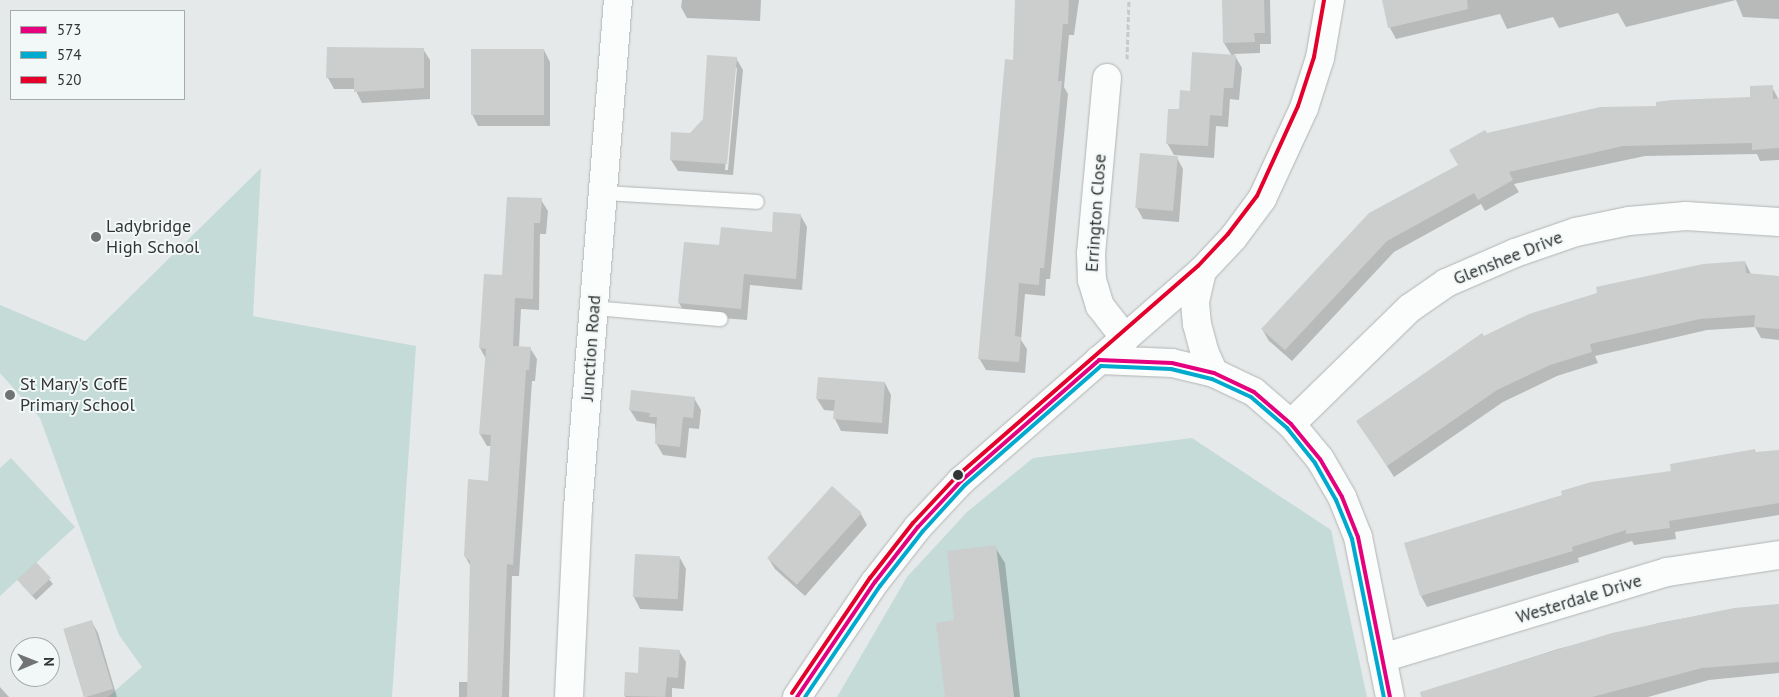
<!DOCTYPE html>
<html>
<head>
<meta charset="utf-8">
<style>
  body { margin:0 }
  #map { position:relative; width:1779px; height:697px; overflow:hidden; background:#e6e9e9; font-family:"PT Sans",sans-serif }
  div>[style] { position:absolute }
  .green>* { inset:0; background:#c4dbd8 }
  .shadow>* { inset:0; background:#0003 }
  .building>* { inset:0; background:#cccece; transform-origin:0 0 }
  .path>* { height:3px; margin-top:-1.5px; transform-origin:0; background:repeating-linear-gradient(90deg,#c8c9c9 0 5px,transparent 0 7.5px) }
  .roads { filter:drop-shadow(0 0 1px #b2b4b4) drop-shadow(0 0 1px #b2b4b4) }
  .service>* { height:14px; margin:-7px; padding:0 7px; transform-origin:7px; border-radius:7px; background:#fbfcfc }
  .minor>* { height:28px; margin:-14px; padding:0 14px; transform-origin:14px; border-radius:14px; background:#fbfcfc }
  .bus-1>* { height:4px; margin:-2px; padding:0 2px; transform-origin:2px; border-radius:2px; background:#e5007d }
  .bus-2>* { height:4px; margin:-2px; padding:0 2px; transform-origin:2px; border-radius:2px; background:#00a9ce }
  .bus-3>* { height:4px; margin:-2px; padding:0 2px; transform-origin:2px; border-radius:2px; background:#e4002b }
  .dots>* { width:14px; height:14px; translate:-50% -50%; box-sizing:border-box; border:2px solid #f2f8f7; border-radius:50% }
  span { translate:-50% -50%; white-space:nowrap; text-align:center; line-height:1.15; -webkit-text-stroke:4px #f2f8f7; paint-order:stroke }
  .street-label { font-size:18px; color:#333535 }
  .poi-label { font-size:18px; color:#333535 }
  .left { translate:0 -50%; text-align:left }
  .legend { position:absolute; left:10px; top:10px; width:175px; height:90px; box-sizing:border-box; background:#f2f8f7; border:1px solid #a6aaa9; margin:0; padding:6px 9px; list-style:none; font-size:15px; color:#333535 }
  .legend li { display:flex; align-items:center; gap:10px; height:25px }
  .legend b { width:25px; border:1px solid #a6aaa9 }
  .north { position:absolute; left:10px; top:637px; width:50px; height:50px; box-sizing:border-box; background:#f2f8f7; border:1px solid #a6aaa9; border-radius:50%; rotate:89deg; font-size:14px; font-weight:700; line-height:20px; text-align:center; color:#333535 }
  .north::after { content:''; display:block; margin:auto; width:18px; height:22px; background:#727474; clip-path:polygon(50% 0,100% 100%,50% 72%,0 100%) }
</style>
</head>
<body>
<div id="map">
  <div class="green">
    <i style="clip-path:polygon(261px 168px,253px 316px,416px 346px,392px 697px,108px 697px,142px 667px,119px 635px,40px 418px,0 373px,0 305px,85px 341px)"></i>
    <i style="clip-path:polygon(1192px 438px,1331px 530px,1367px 697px,837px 697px,907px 577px,967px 512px,1033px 458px)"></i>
    <i style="clip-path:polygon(11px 458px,75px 527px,0 596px,0 468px)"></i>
  </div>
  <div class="shadow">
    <i style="clip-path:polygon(682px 0,761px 0,760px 21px,687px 18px,681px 7px)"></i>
    <i style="clip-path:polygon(1016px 0,1079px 0,1074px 35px,1069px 35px,1064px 87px,1068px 94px,1050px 279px,1046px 279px,1045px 296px,1025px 294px,1021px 340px,1027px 349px,1025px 373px,986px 370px,979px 358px,1014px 61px)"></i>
    <i style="clip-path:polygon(1223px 0,1270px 0,1271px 44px,1260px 44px,1260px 53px,1234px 54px,1242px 68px,1239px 100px,1230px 99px,1228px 127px,1216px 126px,1214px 158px,1174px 155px,1167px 143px,1180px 111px,1191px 92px,1232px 56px,1224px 43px)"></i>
    <i style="clip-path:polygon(1383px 0,1736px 0,1626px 27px,1618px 13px,1559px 28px,1553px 17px,1507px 29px,1500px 14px,1396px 39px,1390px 28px)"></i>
    <i style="clip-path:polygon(1736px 0,1779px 0,1779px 19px,1743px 17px)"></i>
    <i style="clip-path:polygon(423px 49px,430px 60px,430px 99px,362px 103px,355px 89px,334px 89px,328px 78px)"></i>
    <i style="clip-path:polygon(544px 50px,550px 62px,550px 126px,478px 126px,472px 114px)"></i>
    <i style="clip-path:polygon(evenodd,736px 58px,743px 70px,733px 175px,678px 171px,671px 160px,704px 119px,736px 58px,734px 68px,737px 68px,728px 170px,725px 170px,734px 68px)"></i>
    <i style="clip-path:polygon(1772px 87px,1779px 100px,1779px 160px,1760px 161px,1757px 154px,1645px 156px,1514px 184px,1519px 192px,1485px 211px,1481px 204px,1394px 252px,1292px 361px,1269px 341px,1262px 329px,1459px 165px,1487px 135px,1657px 107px,1752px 99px)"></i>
    <i style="clip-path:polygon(1177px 158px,1183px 169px,1179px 222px,1143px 219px,1137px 208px)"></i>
    <i style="clip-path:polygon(541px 200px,548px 211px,546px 234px,540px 234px,539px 310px,521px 309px,519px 347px,530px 348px,537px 359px,535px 381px,532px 381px,519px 576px,512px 576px,509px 697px,459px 697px,459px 682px,469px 682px,471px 567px,465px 556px,489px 482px,492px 446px,487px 446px,480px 434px,486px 359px,480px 348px,503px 277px)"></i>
    <i style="clip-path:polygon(801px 216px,807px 227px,802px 290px,750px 285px,747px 320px,686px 315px,679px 303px,685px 243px,720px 246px,773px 233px)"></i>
    <i style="clip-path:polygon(1745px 262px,1751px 274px,1779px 277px,1779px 340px,1761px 338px,1755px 327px,1707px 330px,1595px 356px,1598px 363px,1557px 376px,1503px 402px,1394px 477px,1365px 432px,1483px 337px)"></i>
    <i style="clip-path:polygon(885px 383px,891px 395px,888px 434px,841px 431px,835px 419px,835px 411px,824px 410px,817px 399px)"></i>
    <i style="clip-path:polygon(694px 398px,701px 410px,699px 429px,689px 428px,686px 458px,663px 455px,656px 443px,655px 424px,637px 421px,630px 410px)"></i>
    <i style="clip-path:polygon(1779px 451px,1779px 515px,1675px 532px,1676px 539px,1634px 545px,1632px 541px,1578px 558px,1579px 562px,1427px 607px,1421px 596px,1672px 472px)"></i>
    <i style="clip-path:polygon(861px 514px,867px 525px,805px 596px,775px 569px,768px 558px)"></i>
    <i style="clip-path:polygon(995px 547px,1005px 563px,1020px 697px,946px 697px,956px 621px)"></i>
    <i style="clip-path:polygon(636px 555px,680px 558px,686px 569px,683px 611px,640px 609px,634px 597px)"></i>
    <i style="clip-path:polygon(36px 564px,53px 584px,36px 600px,22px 585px)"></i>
    <i style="clip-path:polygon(1779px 607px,1779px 673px,1709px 680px,1648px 697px,1453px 697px,1449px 684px,1558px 649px,1659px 623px,1734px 609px)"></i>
    <i style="clip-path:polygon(92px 622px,98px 633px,117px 697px,84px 697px,64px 630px)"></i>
    <i style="clip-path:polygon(679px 651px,686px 662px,684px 689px,672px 688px,672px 697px,625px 697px,626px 673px,639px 674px)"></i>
    <i style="clip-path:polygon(0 687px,9px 697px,0 697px)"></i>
  </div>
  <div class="building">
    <i style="clip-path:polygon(1015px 0,1069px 0,1068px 24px,1063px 24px,1058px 81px,1062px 81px,1044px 268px,1040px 268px,1039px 285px,1019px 283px,1015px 336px,1021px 337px,1019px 362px,978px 359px,1005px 59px,1013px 60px)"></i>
    <i style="clip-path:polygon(1222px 0,1264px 0,1265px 33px,1254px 33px,1255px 42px,1223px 43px)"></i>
    <i style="clip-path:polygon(1382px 0,1467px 0,1468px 9px,1388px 28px)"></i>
    <i style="clip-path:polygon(327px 47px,424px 48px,424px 88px,354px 92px,354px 78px,326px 78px)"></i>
    <i style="left:471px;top:49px;width:73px;height:66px"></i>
    <i style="clip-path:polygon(1192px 52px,1236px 55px,1233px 88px,1224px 88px,1222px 116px,1210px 115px,1208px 146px,1166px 144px,1168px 109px,1179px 109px,1180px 90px,1190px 91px)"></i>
    <i style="clip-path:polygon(707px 55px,737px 57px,727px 164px,670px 160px,671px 132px,690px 133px,703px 119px)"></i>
    <i style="clip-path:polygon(1773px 85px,1773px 99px,1779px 98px,1779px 148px,1752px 150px,1752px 143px,1623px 146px,1509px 172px,1513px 180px,1478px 200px,1474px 193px,1387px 241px,1285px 350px,1261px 329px,1369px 213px,1458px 165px,1449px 150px,1485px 130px,1487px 133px,1600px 107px,1656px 106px,1656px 102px,1672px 100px,1750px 97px,1750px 86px)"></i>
    <i style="left:1140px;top:153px;width:38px;height:55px;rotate:5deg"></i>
    <i style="clip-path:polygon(507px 197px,542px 198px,540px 223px,534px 223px,533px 299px,515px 298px,513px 346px,531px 347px,529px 370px,526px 370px,513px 565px,507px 564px,502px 697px,467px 697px,470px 561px,464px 556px,468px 479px,488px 481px,491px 435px,479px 434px,486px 349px,479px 348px,484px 274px,502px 275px)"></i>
    <i style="clip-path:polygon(773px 212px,801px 214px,796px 279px,744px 274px,741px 309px,678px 303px,684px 242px,719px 245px,721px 227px,772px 232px)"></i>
    <i style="clip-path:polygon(1745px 261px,1746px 273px,1779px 276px,1779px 329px,1754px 327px,1755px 315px,1700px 319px,1590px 344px,1592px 352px,1550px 365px,1497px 390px,1387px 466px,1356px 421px,1482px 333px,1484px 336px,1529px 314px,1597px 293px,1596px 287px,1703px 264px)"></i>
    <i style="clip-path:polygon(818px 377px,885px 382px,882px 423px,833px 419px,835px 400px,816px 399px)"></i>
    <i style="clip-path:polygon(631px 390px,695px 397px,693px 418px,683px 417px,680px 447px,655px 444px,657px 417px,649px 417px,650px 413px,629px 410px)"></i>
    <i style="clip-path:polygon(1755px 449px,1756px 452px,1779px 450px,1779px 503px,1669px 521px,1670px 528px,1626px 534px,1626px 530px,1572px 547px,1573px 551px,1420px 596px,1404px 543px,1562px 495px,1561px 491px,1591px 482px,1671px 471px,1670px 464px)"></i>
    <i style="left:832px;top:486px;width:40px;height:97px;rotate:42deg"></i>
    <i style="clip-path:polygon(996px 545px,1014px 697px,945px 697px,936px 623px,954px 620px,947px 551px)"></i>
    <i style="left:635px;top:554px;width:45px;height:43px;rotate:3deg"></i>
    <i style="left:36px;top:562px;width:22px;height:26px;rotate:47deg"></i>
    <i style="clip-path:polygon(1779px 604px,1779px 662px,1702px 668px,1592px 697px,1421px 697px,1420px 692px,1612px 633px,1734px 608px)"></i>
    <i style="left:92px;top:620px;width:72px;height:30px;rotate:73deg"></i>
    <i style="clip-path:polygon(639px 647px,680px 650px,678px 678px,667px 677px,665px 697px,624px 696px,625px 672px,638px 673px)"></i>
  </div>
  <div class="path">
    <i style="left:1127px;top:59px;width:59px;rotate:-88.1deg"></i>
  </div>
  <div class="roads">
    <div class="service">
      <i style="left:603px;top:193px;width:154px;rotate:3.3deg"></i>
      <i style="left:594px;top:308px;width:127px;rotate:5deg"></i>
    </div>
    <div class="minor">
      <i style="left:1107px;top:78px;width:176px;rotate:95.2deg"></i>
      <i style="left:1091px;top:253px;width:27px;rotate:88deg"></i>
      <i style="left:1092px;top:280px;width:27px;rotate:73deg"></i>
      <i style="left:1100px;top:306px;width:41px;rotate:52deg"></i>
      <i style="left:1202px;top:271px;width:32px;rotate:103deg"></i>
      <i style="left:1195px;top:302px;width:22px;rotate:85deg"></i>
      <i style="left:1197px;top:324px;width:28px;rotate:75deg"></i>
      <i style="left:1204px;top:351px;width:24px;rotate:66deg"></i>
      <i style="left:1099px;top:360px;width:73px;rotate:2.4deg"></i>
      <i style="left:1172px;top:363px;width:43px;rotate:13.4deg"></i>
      <i style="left:1214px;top:373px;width:44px;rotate:25.4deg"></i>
      <i style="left:1254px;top:392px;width:49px;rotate:40.9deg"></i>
      <i style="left:1291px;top:424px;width:45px;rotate:50.4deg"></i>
      <i style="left:1320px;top:459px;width:44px;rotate:59.9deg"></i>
      <i style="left:1342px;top:497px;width:43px;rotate:68.2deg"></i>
      <i style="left:1358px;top:537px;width:163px;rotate:78.7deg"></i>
      <i style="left:1291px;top:424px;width:166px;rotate:-44.3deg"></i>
      <i style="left:1410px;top:308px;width:44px;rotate:-34.8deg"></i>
      <i style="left:1446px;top:283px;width:75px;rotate:-23.5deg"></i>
      <i style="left:1515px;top:253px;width:65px;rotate:-19deg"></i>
      <i style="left:1576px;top:232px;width:54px;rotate:-11.7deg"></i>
      <i style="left:1629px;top:221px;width:57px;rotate:-5deg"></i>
      <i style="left:1686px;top:216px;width:93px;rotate:3.7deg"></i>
      <i style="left:1382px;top:658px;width:298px;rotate:-16.8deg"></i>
      <i style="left:1667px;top:572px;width:113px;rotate:-8.6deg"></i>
      <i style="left:569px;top:697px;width:189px;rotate:-87.3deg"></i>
      <i style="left:578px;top:508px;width:510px;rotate:-85.5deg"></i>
      <i style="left:797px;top:697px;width:139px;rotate:-55.9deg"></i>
      <i style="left:875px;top:582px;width:70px;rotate:-52deg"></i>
      <i style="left:918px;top:527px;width:63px;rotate:-46.9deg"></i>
      <i style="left:961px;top:481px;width:320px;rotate:-41.1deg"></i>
      <i style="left:1202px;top:271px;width:45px;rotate:-46.8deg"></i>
      <i style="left:1233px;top:238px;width:49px;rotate:-53.4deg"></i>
      <i style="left:1262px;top:199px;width:100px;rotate:-65.2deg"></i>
      <i style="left:1304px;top:108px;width:52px;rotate:-72.3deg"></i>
      <i style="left:1320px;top:58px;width:59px;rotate:-80.2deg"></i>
    </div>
  </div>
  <div class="bus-1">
    <i style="left:797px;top:697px;width:139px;rotate:-55.9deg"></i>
    <i style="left:875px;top:582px;width:70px;rotate:-52deg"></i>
    <i style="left:918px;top:527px;width:63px;rotate:-46.9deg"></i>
    <i style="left:961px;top:481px;width:184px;rotate:-41.2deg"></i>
    <i style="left:1099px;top:360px;width:73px;rotate:2.4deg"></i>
    <i style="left:1172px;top:363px;width:43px;rotate:13.4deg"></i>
    <i style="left:1214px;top:373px;width:44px;rotate:25.4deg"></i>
    <i style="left:1254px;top:392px;width:49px;rotate:40.9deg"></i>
    <i style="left:1291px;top:424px;width:45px;rotate:50.4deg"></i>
    <i style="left:1320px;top:459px;width:44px;rotate:59.9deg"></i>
    <i style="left:1342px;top:497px;width:43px;rotate:68.2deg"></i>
    <i style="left:1358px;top:537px;width:163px;rotate:78.7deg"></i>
  </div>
  <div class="bus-2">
    <i style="left:805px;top:697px;width:134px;rotate:-56deg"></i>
    <i style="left:880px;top:586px;width:70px;rotate:-52deg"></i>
    <i style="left:923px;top:531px;width:62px;rotate:-47.6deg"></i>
    <i style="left:965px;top:485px;width:181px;rotate:-41.2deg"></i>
    <i style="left:1101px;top:366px;width:70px;rotate:2.5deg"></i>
    <i style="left:1171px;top:369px;width:42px;rotate:13.7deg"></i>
    <i style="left:1212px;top:379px;width:43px;rotate:24.8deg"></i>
    <i style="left:1251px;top:397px;width:48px;rotate:40.7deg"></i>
    <i style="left:1287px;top:428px;width:45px;rotate:51.3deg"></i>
    <i style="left:1315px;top:463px;width:43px;rotate:60.4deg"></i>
    <i style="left:1336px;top:500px;width:42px;rotate:67.7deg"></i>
    <i style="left:1352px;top:539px;width:161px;rotate:78.6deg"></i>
  </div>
  <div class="bus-3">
    <i style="left:792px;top:693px;width:139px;rotate:-55.9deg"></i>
    <i style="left:870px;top:578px;width:70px;rotate:-52deg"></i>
    <i style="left:913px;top:523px;width:63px;rotate:-46.9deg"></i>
    <i style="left:956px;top:477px;width:321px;rotate:-41.1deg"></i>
    <i style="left:1198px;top:266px;width:44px;rotate:-46.8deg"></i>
    <i style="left:1228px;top:234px;width:48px;rotate:-52.7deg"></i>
    <i style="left:1257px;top:196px;width:99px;rotate:-65.5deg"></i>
    <i style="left:1298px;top:106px;width:52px;rotate:-71.9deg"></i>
    <i style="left:1314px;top:57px;width:58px;rotate:-80deg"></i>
  </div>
  <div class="dots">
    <i style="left:96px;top:237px;background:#727474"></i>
    <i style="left:10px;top:395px;background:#727474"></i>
    <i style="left:958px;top:475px;background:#333535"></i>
  </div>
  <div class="street-label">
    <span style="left:1096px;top:213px;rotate:-86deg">Errington Close</span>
    <span style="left:1508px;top:258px;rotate:-22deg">Glenshee Drive</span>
    <span style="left:591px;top:348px;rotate:-86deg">Junction Road</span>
    <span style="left:1579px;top:599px;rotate:-17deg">Westerdale Drive</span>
  </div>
  <div class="poi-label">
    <span class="left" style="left:106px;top:237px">Ladybridge<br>High School</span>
    <span class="left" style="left:20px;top:395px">St Mary's CofE<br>Primary School</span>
  </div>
  <ul class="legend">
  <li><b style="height:6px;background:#e5007d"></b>573</li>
  <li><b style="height:6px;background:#00a9ce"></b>574</li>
  <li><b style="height:6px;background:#e4002b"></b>520</li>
  </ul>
  <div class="north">N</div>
</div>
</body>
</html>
